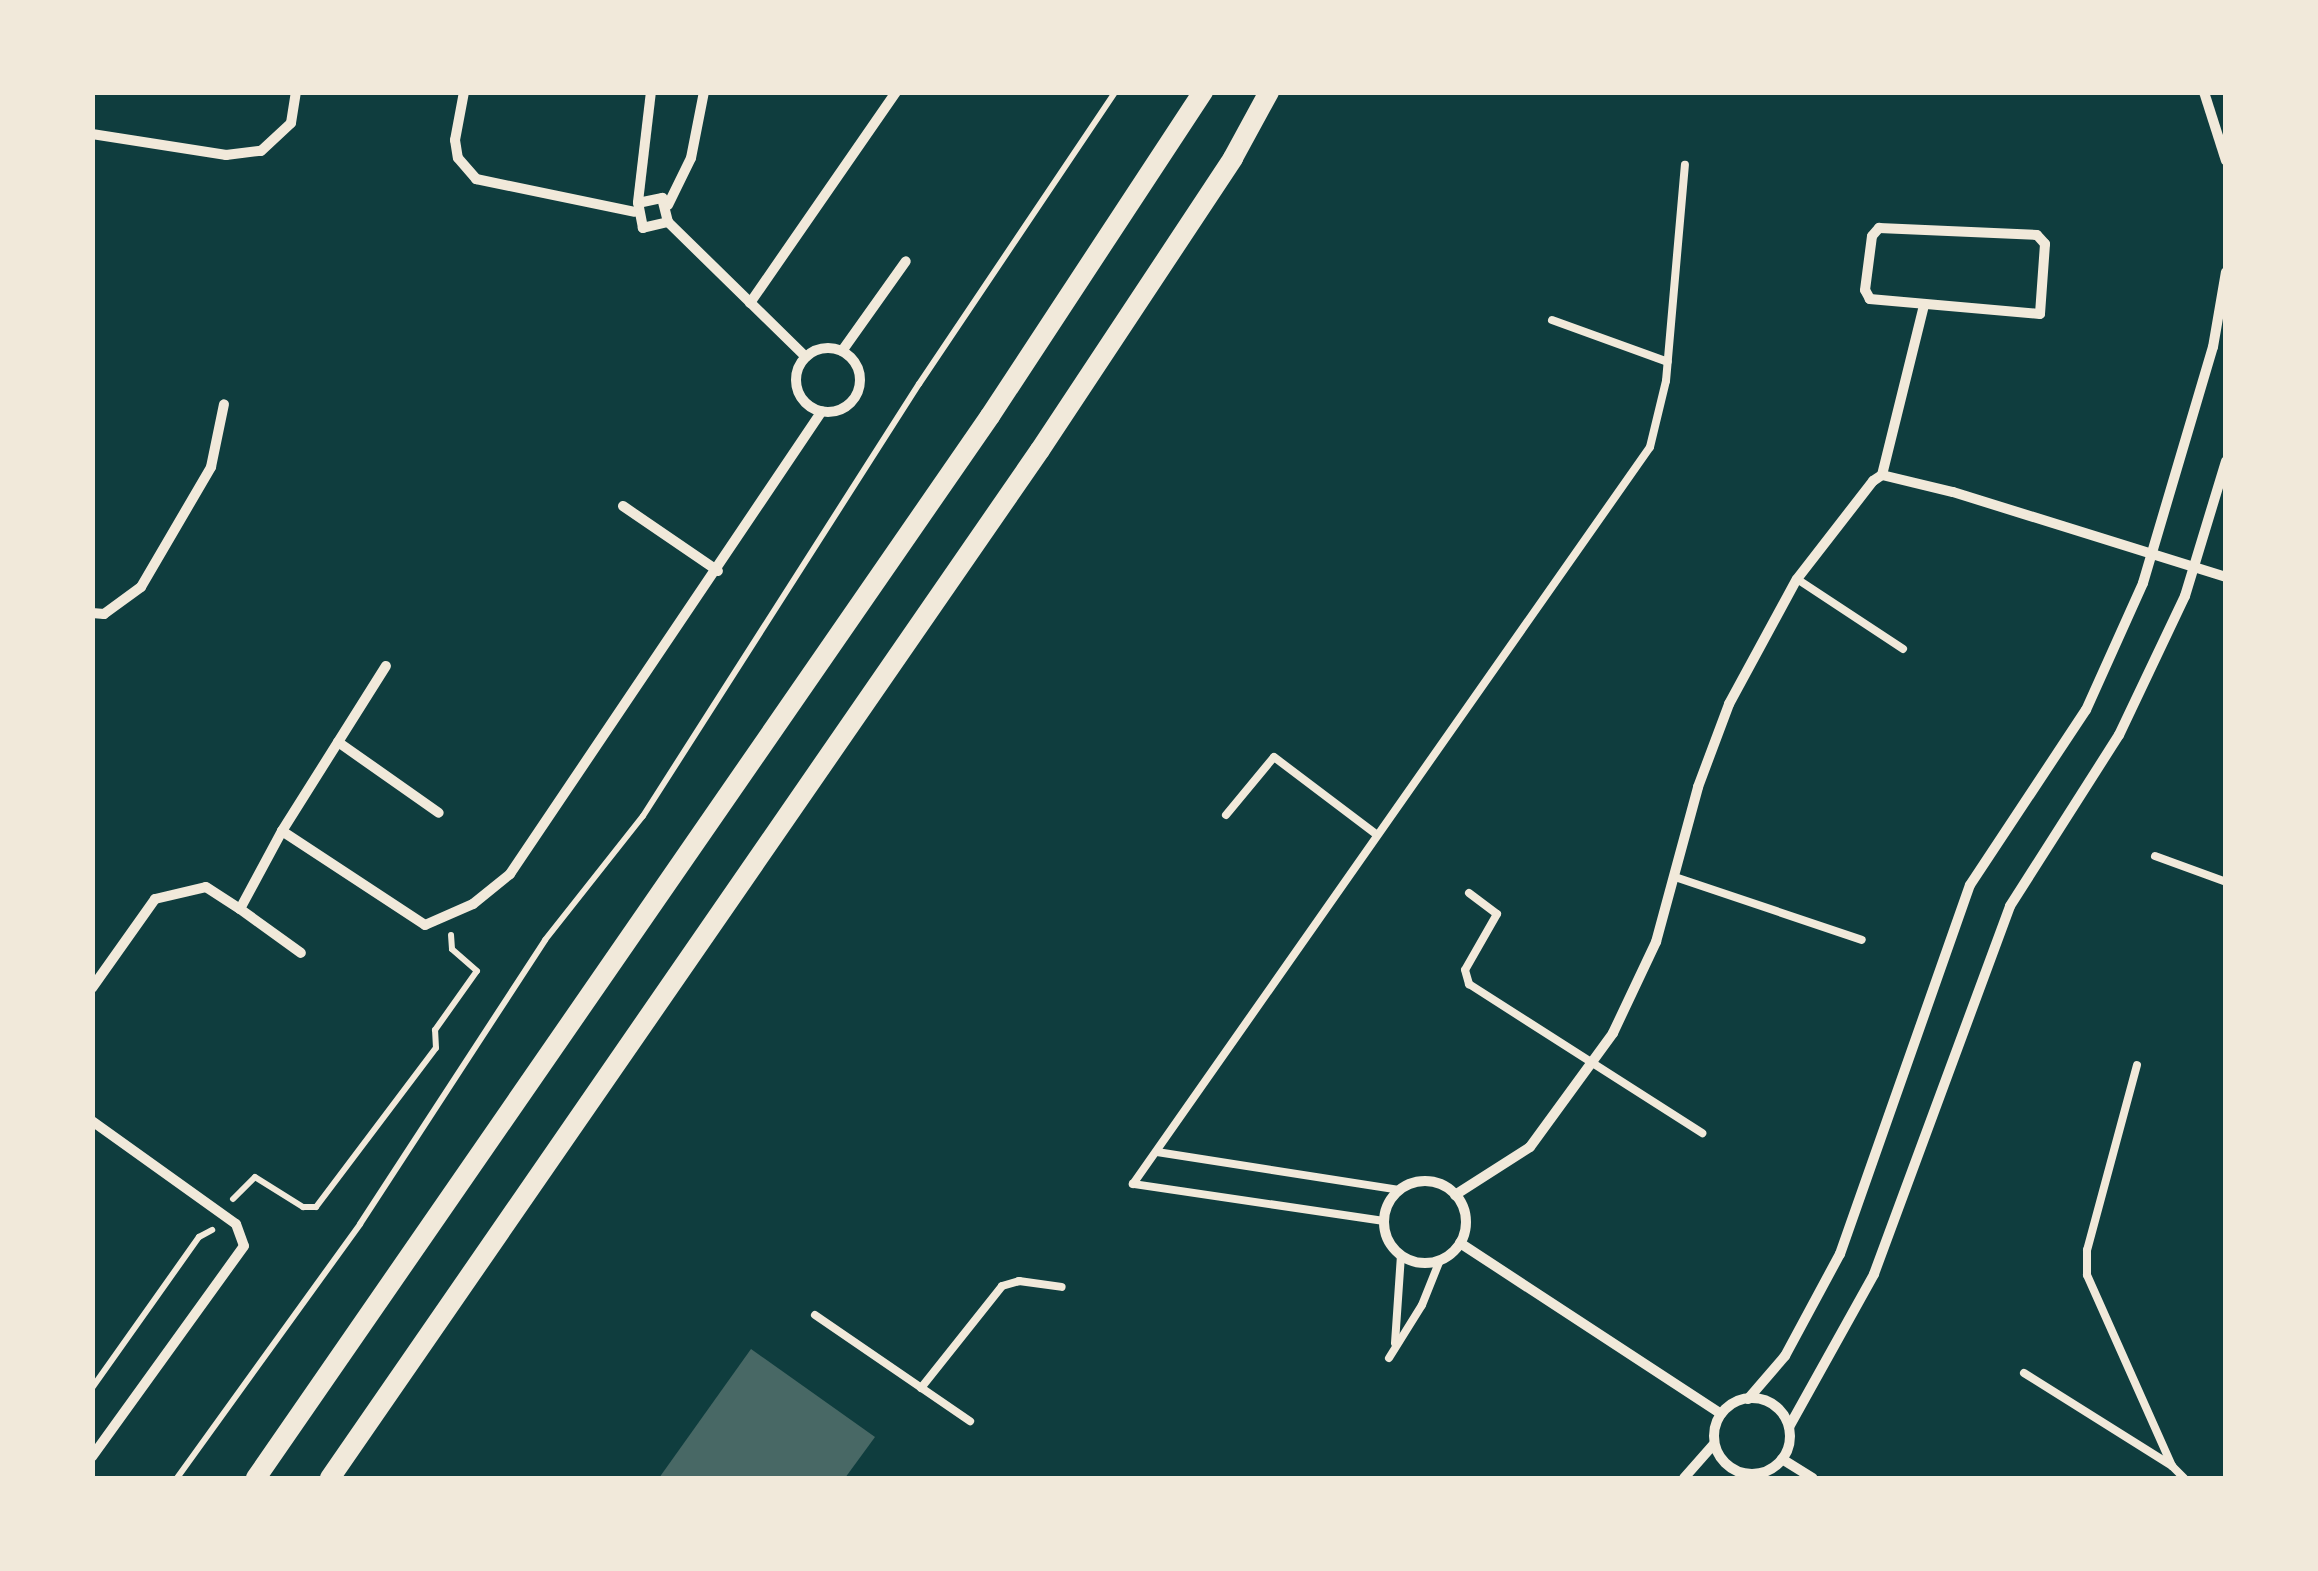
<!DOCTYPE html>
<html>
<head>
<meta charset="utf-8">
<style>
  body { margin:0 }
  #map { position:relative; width:2318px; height:1571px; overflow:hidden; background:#0f3d3e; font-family:"Open Sans",sans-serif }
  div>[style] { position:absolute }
  .building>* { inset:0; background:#486865 }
  .path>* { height:6px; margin:-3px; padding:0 3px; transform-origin:3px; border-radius:3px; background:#f1e9da }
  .service>* { height:8px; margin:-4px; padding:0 4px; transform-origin:4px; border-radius:4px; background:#f1e9da }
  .minor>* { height:10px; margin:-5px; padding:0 5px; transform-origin:5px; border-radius:5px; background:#f1e9da }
  .minor>.ring { margin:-5px; padding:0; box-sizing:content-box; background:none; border:10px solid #f1e9da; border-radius:50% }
  .secondary>* { height:20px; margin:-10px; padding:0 10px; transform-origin:10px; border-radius:10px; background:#f1e9da }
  span { translate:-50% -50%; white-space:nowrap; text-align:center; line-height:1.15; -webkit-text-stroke:10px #f1e9da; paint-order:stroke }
  .frame { position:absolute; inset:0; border:95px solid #f1e9da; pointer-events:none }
</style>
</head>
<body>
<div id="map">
  <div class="building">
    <i style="clip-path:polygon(751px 1349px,875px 1437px,845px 1478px,659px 1478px)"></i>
  </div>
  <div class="path">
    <i style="left:233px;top:1199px;width:31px;rotate:-45deg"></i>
    <i style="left:255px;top:1177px;width:57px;rotate:32deg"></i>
    <i style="left:303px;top:1207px;width:13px"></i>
    <i style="left:316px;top:1207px;width:199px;rotate:-53deg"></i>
    <i style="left:436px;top:1048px;width:18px;rotate:-93deg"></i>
    <i style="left:435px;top:1030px;width:72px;rotate:-54.6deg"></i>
    <i style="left:477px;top:971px;width:33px;rotate:-139deg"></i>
    <i style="left:452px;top:949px;width:14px;rotate:-94deg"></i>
    <i style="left:92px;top:1388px;width:185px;rotate:-54.7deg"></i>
    <i style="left:199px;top:1237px;width:15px;rotate:-28deg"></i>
    <i style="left:177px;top:1478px;width:313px;rotate:-54.2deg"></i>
    <i style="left:360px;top:1224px;width:339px;rotate:-56.9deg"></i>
    <i style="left:545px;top:940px;width:158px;rotate:-51.7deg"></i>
    <i style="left:643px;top:816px;width:513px;rotate:-57.43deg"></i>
    <i style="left:919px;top:384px;width:352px;rotate:-56.1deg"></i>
  </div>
  <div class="service">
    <i style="left:1552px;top:320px;width:123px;rotate:19.9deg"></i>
    <i style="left:1797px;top:579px;width:127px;rotate:33.4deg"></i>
    <i style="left:1226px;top:815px;width:75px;rotate:-50.4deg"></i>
    <i style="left:1274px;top:757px;width:129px;rotate:37.1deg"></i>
    <i style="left:2155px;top:856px;width:76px;rotate:20.1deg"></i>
    <i style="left:1675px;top:877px;width:197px;rotate:18.6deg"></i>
    <i style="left:1469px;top:893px;width:35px;rotate:37deg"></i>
    <i style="left:1497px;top:914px;width:64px;rotate:119.7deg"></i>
    <i style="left:1465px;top:970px;width:15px;rotate:74deg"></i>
    <i style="left:1469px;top:984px;width:277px;rotate:32.6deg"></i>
    <i style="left:2137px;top:1065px;width:192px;rotate:105.1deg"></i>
    <i style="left:2087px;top:1250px;width:25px;rotate:90deg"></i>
    <i style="left:2087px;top:1275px;width:209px;rotate:66deg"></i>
    <i style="left:2172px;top:1466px;width:17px;rotate:45deg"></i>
    <i style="left:1157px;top:1152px;width:245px;rotate:8.9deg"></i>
    <i style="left:1384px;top:1221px;width:254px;rotate:-171.6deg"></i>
    <i style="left:1133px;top:1184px;width:900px;rotate:-54.95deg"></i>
    <i style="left:1650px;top:447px;width:68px;rotate:-76.4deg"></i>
    <i style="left:1666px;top:381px;width:217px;rotate:-85deg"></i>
    <i style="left:815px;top:1315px;width:188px;rotate:34.4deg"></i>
    <i style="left:1395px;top:1343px;width:88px;rotate:-86.1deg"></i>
    <i style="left:1389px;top:1358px;width:62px;rotate:-58.1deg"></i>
    <i style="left:1422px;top:1305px;width:48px;rotate:-68.2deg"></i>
    <i style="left:2024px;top:1373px;width:175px;rotate:32.1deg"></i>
    <i style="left:921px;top:1388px;width:130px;rotate:-51.5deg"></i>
    <i style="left:1002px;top:1286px;width:18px;rotate:-16deg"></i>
    <i style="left:1019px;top:1281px;width:43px;rotate:7.9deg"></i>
  </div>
  <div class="minor">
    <i style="left:464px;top:92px;width:49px;rotate:100.6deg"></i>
    <i style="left:455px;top:140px;width:18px;rotate:81deg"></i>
    <i style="left:458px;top:158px;width:28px;rotate:49deg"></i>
    <i style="left:476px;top:179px;width:162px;rotate:11.7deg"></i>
    <i style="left:2204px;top:92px;width:72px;rotate:72.3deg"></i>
    <i style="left:92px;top:134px;width:136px;rotate:8.9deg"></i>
    <i style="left:226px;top:155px;width:35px;rotate:-7deg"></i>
    <i style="left:261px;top:151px;width:41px;rotate:-43deg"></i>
    <i style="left:291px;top:123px;width:31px;rotate:-81deg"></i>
    <i style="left:638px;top:202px;width:111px;rotate:-83.3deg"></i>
    <i style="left:668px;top:205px;width:52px;rotate:-63.9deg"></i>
    <i style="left:691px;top:158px;width:67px;rotate:-78.9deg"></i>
    <i style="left:668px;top:222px;width:26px;rotate:167deg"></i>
    <i style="left:643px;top:228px;width:25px;rotate:-101deg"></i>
    <i style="left:638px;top:203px;width:25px;rotate:-12deg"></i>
    <i style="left:662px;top:198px;width:25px;rotate:76deg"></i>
    <i style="left:668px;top:222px;width:193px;rotate:44.4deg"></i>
    <i style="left:1879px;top:228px;width:158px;rotate:2.5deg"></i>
    <i style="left:2037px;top:235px;width:12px;rotate:48deg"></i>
    <i style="left:2045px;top:244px;width:70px;rotate:94.1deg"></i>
    <i style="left:2040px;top:314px;width:171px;rotate:-175deg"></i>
    <i style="left:1870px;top:299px;width:10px;rotate:-119deg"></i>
    <i style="left:1865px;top:290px;width:54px;rotate:-82.6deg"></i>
    <i style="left:1872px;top:236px;width:11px;rotate:-49deg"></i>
    <i style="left:750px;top:303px;width:257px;rotate:-55.3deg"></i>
    <i class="ring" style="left:796px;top:348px;width:54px;height:54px"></i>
    <i style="left:842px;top:351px;width:110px;rotate:-54.6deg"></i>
    <i style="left:1882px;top:475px;width:175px;rotate:-76.1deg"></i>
    <i style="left:623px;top:506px;width:115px;rotate:34.4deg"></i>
    <i style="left:92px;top:613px;width:12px;rotate:5deg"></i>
    <i style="left:104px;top:614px;width:46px;rotate:-36.1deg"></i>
    <i style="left:141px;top:587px;width:139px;rotate:-59.7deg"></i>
    <i style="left:211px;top:467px;width:64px;rotate:-78.3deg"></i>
    <i style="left:338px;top:742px;width:123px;rotate:35.1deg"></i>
    <i style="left:282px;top:831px;width:195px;rotate:-57.8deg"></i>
    <i style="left:240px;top:909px;width:75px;rotate:35.8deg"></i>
    <i style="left:92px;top:988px;width:109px;rotate:-54.7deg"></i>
    <i style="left:155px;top:899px;width:52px;rotate:-13.2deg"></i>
    <i style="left:206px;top:887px;width:40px;rotate:32.9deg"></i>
    <i style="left:240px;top:909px;width:89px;rotate:-61.7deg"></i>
    <i style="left:282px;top:831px;width:171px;rotate:33.3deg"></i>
    <i style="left:425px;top:925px;width:52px;rotate:-23.6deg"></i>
    <i style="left:473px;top:904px;width:48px;rotate:-39deg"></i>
    <i style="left:510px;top:874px;width:558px;rotate:-56.03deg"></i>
    <i style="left:92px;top:1121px;width:177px;rotate:35.6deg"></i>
    <i style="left:236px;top:1224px;width:23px;rotate:70deg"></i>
    <i style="left:244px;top:1246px;width:260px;rotate:125.8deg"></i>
    <i class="ring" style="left:1384px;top:1181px;width:72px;height:72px"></i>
    <i style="left:1455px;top:1195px;width:89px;rotate:-32.6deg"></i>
    <i style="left:1530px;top:1147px;width:141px;rotate:-53.9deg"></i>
    <i style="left:1613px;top:1033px;width:101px;rotate:-64.7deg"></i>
    <i style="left:1656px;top:942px;width:161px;rotate:-74.8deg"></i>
    <i style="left:1698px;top:787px;width:89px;rotate:-69.5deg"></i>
    <i style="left:1729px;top:704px;width:142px;rotate:-61.5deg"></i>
    <i style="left:1797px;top:579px;width:124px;rotate:-52.2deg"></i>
    <i style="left:1873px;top:481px;width:11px;rotate:-34deg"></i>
    <i style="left:1882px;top:475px;width:73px;rotate:13.5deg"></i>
    <i style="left:1953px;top:492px;width:286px;rotate:17.3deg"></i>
    <i style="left:1460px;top:1243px;width:312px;rotate:33.2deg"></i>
    <i class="ring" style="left:1714px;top:1398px;width:66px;height:66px"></i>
    <i style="left:1748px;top:1399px;width:57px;rotate:-49.3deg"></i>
    <i style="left:1785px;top:1356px;width:116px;rotate:-61.7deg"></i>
    <i style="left:1840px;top:1254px;width:391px;rotate:-70.6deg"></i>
    <i style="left:1970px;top:885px;width:210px;rotate:-56.5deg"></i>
    <i style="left:2086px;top:710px;width:139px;rotate:-65.8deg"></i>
    <i style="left:2143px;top:583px;width:246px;rotate:-73.5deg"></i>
    <i style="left:2213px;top:347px;width:76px;rotate:-80.2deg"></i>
    <i style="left:1789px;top:1427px;width:175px;rotate:-60.9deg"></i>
    <i style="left:1874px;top:1274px;width:392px;rotate:-69.7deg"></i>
    <i style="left:2010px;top:906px;width:203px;rotate:-57.5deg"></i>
    <i style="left:2119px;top:735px;width:154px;rotate:-64.6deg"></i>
    <i style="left:2185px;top:596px;width:141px;rotate:-73.1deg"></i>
    <i style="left:1782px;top:1459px;width:36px;rotate:32deg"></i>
    <i style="left:1684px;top:1478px;width:45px;rotate:-48.6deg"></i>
  </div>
  <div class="secondary">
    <i style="left:256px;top:1478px;width:1291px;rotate:-55.35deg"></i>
    <i style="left:990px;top:416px;width:388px;rotate:-56.7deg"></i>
    <i style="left:330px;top:1478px;width:1249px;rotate:-55.37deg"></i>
    <i style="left:1040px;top:450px;width:350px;rotate:-56.5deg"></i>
    <i style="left:1233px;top:158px;width:75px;rotate:-61.4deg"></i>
  </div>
  <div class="frame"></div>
</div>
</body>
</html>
